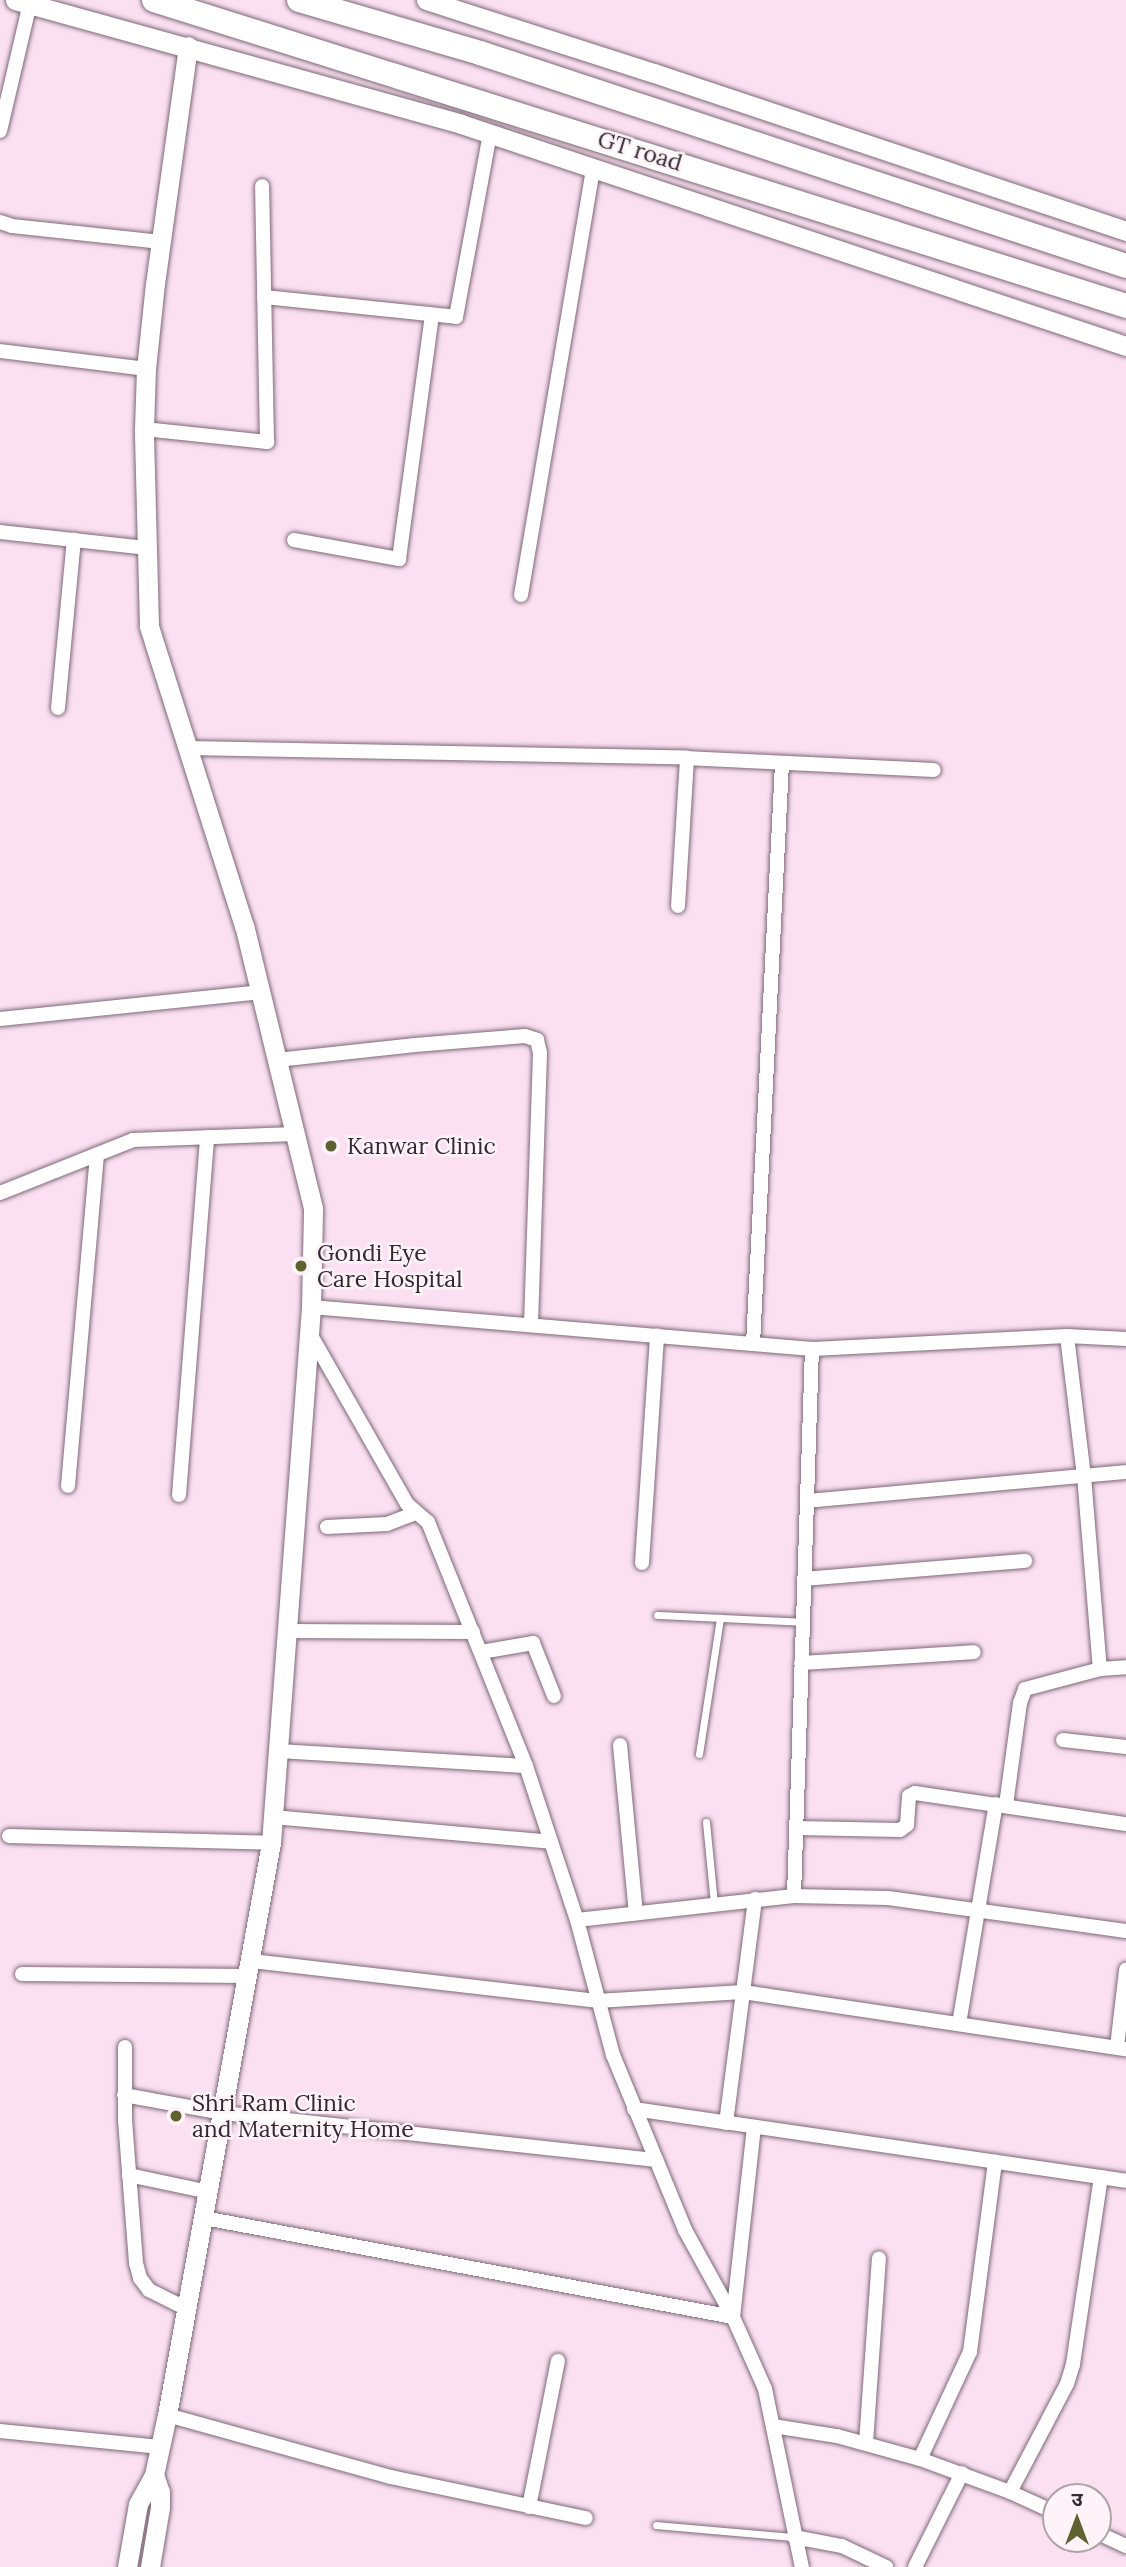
<!DOCTYPE html>
<html>
<head>
<meta charset="utf-8">
<style>
  body { margin:0 }
  #map { position:relative; width:1126px; height:2567px; overflow:hidden; background:#fae0f1; font-family:Lora,"Noto Sans Devanagari",serif }
  div>[style] { position:absolute }
  .roads { filter:drop-shadow(0 0 2px #7e6877) drop-shadow(0 0 2px #7e6877) }
  .service>* { height:7px; margin:-3.5px; padding:0 3.5px; transform-origin:3.5px; border-radius:3.5px; background:#fff }
  .minor>* { height:14px; margin:-7px; padding:0 7px; transform-origin:7px; border-radius:7px; background:#fff }
  .tertiary>* { height:19px; margin:-9.5px; padding:0 9.5px; transform-origin:9.5px; border-radius:9.5px; background:#fff }
  .trunk>* { height:24px; margin:-12px; padding:0 12px; transform-origin:12px; border-radius:12px; background:#fff }
  .dots>* { width:19px; height:19px; translate:-50% -50%; box-sizing:border-box; border:4px solid #fdf3f9; border-radius:50% }
  span { translate:-50% -50%; white-space:nowrap; text-align:center; line-height:1.15; -webkit-text-stroke:5px #fdf3f9; paint-order:stroke }
  .street-label { font-size:23px; color:#33292f }
  .poi-label { font-size:23px; color:#33292f }
  .left { translate:0 -50%; text-align:left }
  .north { position:absolute; left:1042px; top:2483px; width:70px; height:70px; box-sizing:border-box; background:#fdf3f9; border:2px solid #aca2a8; border-radius:50%; rotate:0deg; font-size:19px; font-weight:700; line-height:28px; text-align:center; color:#33292f }
  .north::after { content:''; display:block; margin:auto; width:24px; height:32px; background:#5f612e; clip-path:polygon(50% 0,100% 100%,50% 72%,0 100%) }
</style>
</head>
<body>
<div id="map">
  <div class="roads">
    <div class="service">
      <i style="left:657px;top:1615px;width:146px;rotate:2.7deg"></i>
      <i style="left:699px;top:1754px;width:138px;rotate:-81.2deg"></i>
      <i style="left:706px;top:1822px;width:82px;rotate:84.4deg"></i>
      <i style="left:656px;top:2525px;width:139px;rotate:5deg"></i>
    </div>
    <div class="minor">
      <i style="left:0;top:131px;width:131px;rotate:-76.8deg"></i>
      <i style="left:0;top:222px;width:13px;rotate:18deg"></i>
      <i style="left:12px;top:226px;width:150px;rotate:6.1deg"></i>
      <i style="left:264px;top:297px;width:193px;rotate:5.9deg"></i>
      <i style="left:456px;top:317px;width:186px;rotate:-79.5deg"></i>
      <i style="left:0;top:351px;width:147px;rotate:7deg"></i>
      <i style="left:144px;top:429px;width:124px;rotate:6deg"></i>
      <i style="left:267px;top:442px;width:256px;rotate:-91.1deg"></i>
      <i style="left:0;top:532px;width:149px;rotate:6.2deg"></i>
      <i style="left:294px;top:540px;width:107px;rotate:10.3deg"></i>
      <i style="left:399px;top:559px;width:246px;rotate:-82.3deg"></i>
      <i style="left:521px;top:595px;width:433px;rotate:-80.4deg"></i>
      <i style="left:58px;top:708px;width:169px;rotate:-84.6deg"></i>
      <i style="left:188px;top:748px;width:499px;rotate:1.1deg"></i>
      <i style="left:687px;top:758px;width:247px;rotate:2.8deg"></i>
      <i style="left:678px;top:906px;width:148px;rotate:-86.5deg"></i>
      <i style="left:0;top:1019px;width:261px;rotate:-5.9deg"></i>
      <i style="left:277px;top:1060px;width:139px;rotate:-6.2deg"></i>
      <i style="left:415px;top:1045px;width:110px;rotate:-4.7deg"></i>
      <i style="left:525px;top:1036px;width:13px;rotate:18deg"></i>
      <i style="left:537px;top:1040px;width:13px;rotate:77deg"></i>
      <i style="left:540px;top:1053px;width:272px;rotate:91.9deg"></i>
      <i style="left:0;top:1193px;width:143px;rotate:-21.7deg"></i>
      <i style="left:133px;top:1140px;width:162px;rotate:-2.1deg"></i>
      <i style="left:311px;top:1307px;width:503px;rotate:4.79deg"></i>
      <i style="left:812px;top:1349px;width:255px;rotate:-2.9deg"></i>
      <i style="left:1067px;top:1336px;width:59px;rotate:2.9deg"></i>
      <i style="left:309px;top:1332px;width:198px;rotate:60.3deg"></i>
      <i style="left:407px;top:1504px;width:28px;rotate:41deg"></i>
      <i style="left:428px;top:1522px;width:263px;rotate:68.1deg"></i>
      <i style="left:1067px;top:1336px;width:141px;rotate:83.1deg"></i>
      <i style="left:1084px;top:1476px;width:194px;rotate:85.3deg"></i>
      <i style="left:753px;top:1344px;width:582px;rotate:-87.14deg"></i>
      <i style="left:68px;top:1486px;width:333px;rotate:-85deg"></i>
      <i style="left:179px;top:1495px;width:359px;rotate:-85.5deg"></i>
      <i style="left:807px;top:1501px;width:320px;rotate:-5.2deg"></i>
      <i style="left:327px;top:1527px;width:60px;rotate:-2.9deg"></i>
      <i style="left:387px;top:1524px;width:30px;rotate:-21deg"></i>
      <i style="left:642px;top:1563px;width:228px;rotate:-86.2deg"></i>
      <i style="left:804px;top:1579px;width:222px;rotate:-4.7deg"></i>
      <i style="left:287px;top:1631px;width:186px;rotate:0.3deg"></i>
      <i style="left:481px;top:1652px;width:53px;rotate:-9.8deg"></i>
      <i style="left:533px;top:1643px;width:57px;rotate:68.4deg"></i>
      <i style="left:801px;top:1663px;width:173px;rotate:-3.6deg"></i>
      <i style="left:1063px;top:1740px;width:63px;rotate:6.3deg"></i>
      <i style="left:620px;top:1745px;width:169px;rotate:84.6deg"></i>
      <i style="left:278px;top:1751px;width:248px;rotate:3.5deg"></i>
      <i style="left:526px;top:1766px;width:162px;rotate:71.7deg"></i>
      <i style="left:577px;top:1920px;width:140px;rotate:75.1deg"></i>
      <i style="left:613px;top:2055px;width:189px;rotate:67.6deg"></i>
      <i style="left:685px;top:2230px;width:99px;rotate:61.1deg"></i>
      <i style="left:733px;top:2317px;width:79px;rotate:66deg"></i>
      <i style="left:765px;top:2389px;width:182px;rotate:78.3deg"></i>
      <i style="left:1006px;top:1805px;width:103px;rotate:-82.2deg"></i>
      <i style="left:1020px;top:1703px;width:15px;rotate:-70deg"></i>
      <i style="left:1025px;top:1689px;width:78px;rotate:-14.9deg"></i>
      <i style="left:1100px;top:1669px;width:26px;rotate:-4deg"></i>
      <i style="left:273px;top:1817px;width:279px;rotate:5.1deg"></i>
      <i style="left:796px;top:1828px;width:104px;rotate:1.1deg"></i>
      <i style="left:900px;top:1830px;width:9px;rotate:-36deg"></i>
      <i style="left:907px;top:1825px;width:29px;rotate:-86deg"></i>
      <i style="left:909px;top:1796px;width:7px;rotate:-27deg"></i>
      <i style="left:915px;top:1793px;width:213px;rotate:8.4deg"></i>
      <i style="left:9px;top:1836px;width:262px;rotate:1.5deg"></i>
      <i style="left:794px;top:1896px;width:547px;rotate:-88.12deg"></i>
      <i style="left:577px;top:1920px;width:218px;rotate:-6.3deg"></i>
      <i style="left:794px;top:1896px;width:94px;rotate:1.2deg"></i>
      <i style="left:888px;top:1898px;width:240px;rotate:7.9deg"></i>
      <i style="left:252px;top:1961px;width:347px;rotate:6.6deg"></i>
      <i style="left:597px;top:2001px;width:146px;rotate:-3.5deg"></i>
      <i style="left:743px;top:1992px;width:387px;rotate:8.5deg"></i>
      <i style="left:22px;top:1974px;width:227px;rotate:0.5deg"></i>
      <i style="left:959px;top:2024px;width:223px;rotate:-80.5deg"></i>
      <i style="left:125px;top:2047px;width:73px;rotate:90deg"></i>
      <i style="left:125px;top:2120px;width:143px;rotate:85.6deg"></i>
      <i style="left:136px;top:2263px;width:16px;rotate:75deg"></i>
      <i style="left:140px;top:2278px;width:15px;rotate:53deg"></i>
      <i style="left:149px;top:2290px;width:42px;rotate:26.6deg"></i>
      <i style="left:1117px;top:2047px;width:78px;rotate:-83.3deg"></i>
      <i style="left:124px;top:2095px;width:101px;rotate:10.3deg"></i>
      <i style="left:223px;top:2113px;width:436px;rotate:6.2deg"></i>
      <i style="left:634px;top:2109px;width:497px;rotate:8.3deg"></i>
      <i style="left:726px;top:2123px;width:226px;rotate:-82.6deg"></i>
      <i style="left:129px;top:2175px;width:82px;rotate:12deg"></i>
      <i style="left:204px;top:2218px;width:538px;rotate:10.6deg"></i>
      <i style="left:733px;top:2317px;width:191px;rotate:-83.7deg"></i>
      <i style="left:167px;top:2415px;width:232px;rotate:15.5deg"></i>
      <i style="left:391px;top:2477px;width:199px;rotate:11.9deg"></i>
      <i style="left:773px;top:2426px;width:65px;rotate:8.9deg"></i>
      <i style="left:837px;top:2436px;width:86px;rotate:15.5deg"></i>
      <i style="left:920px;top:2459px;width:96px;rotate:20.1deg"></i>
      <i style="left:1010px;top:2492px;width:51px;rotate:24.5deg"></i>
      <i style="left:0;top:2431px;width:161px;rotate:5.7deg"></i>
      <i style="left:866px;top:2443px;width:185px;rotate:-86deg"></i>
      <i style="left:920px;top:2459px;width:118px;rotate:-65deg"></i>
      <i style="left:970px;top:2352px;width:192px;rotate:-82.5deg"></i>
      <i style="left:1010px;top:2492px;width:122px;rotate:-62.2deg"></i>
      <i style="left:1067px;top:2384px;width:21px;rotate:-73deg"></i>
      <i style="left:1073px;top:2364px;width:189px;rotate:-81.5deg"></i>
      <i style="left:529px;top:2507px;width:149px;rotate:-78.8deg"></i>
      <i style="left:1098px;top:2533px;width:31px;rotate:25deg"></i>
      <i style="left:794px;top:2537px;width:49px;rotate:10.6deg"></i>
      <i style="left:842px;top:2546px;width:49px;rotate:25.5deg"></i>
      <i style="left:915px;top:2567px;width:105px;rotate:-63.4deg"></i>
    </div>
    <div class="tertiary">
      <i style="left:15px;top:0;width:463px;rotate:15.5deg"></i>
      <i style="left:461px;top:124px;width:701px;rotate:18.46deg"></i>
      <i style="left:426px;top:0;width:239px;rotate:17.8deg"></i>
      <i style="left:654px;top:73px;width:498px;rotate:18.5deg"></i>
      <i style="left:127px;top:2567px;width:64px;rotate:-80.1deg"></i>
      <i style="left:138px;top:2504px;width:33px;rotate:-61deg"></i>
      <i style="left:154px;top:2475px;width:61px;rotate:-77.8deg"></i>
      <i style="left:167px;top:2415px;width:581px;rotate:-79.7deg"></i>
      <i style="left:271px;top:1843px;width:537px;rotate:-85.73deg"></i>
      <i style="left:311px;top:1307px;width:99px;rotate:-88.8deg"></i>
      <i style="left:313px;top:1208px;width:290px;rotate:-103.7deg"></i>
      <i style="left:244px;top:926px;width:315px;rotate:-107.6deg"></i>
      <i style="left:149px;top:626px;width:197px;rotate:-91.5deg"></i>
      <i style="left:144px;top:429px;width:60px;rotate:-88.1deg"></i>
      <i style="left:146px;top:369px;width:85px;rotate:-84deg"></i>
      <i style="left:155px;top:284px;width:240px;rotate:-82.1deg"></i>
      <i style="left:150px;top:2567px;width:61px;rotate:-80.5deg"></i>
      <i style="left:160px;top:2507px;width:15px;rotate:-90deg"></i>
      <i style="left:160px;top:2492px;width:18px;rotate:-109deg"></i>
    </div>
    <div class="trunk">
      <i style="left:154px;top:0;width:1019px;rotate:17.47deg"></i>
      <i style="left:299px;top:0;width:189px;rotate:16.3deg"></i>
      <i style="left:480px;top:53px;width:680px;rotate:18.25deg"></i>
    </div>
  </div>
  <div class="dots">
    <i style="left:331px;top:1146px;background:#5f612e"></i>
    <i style="left:301px;top:1266px;background:#5f612e"></i>
    <i style="left:176px;top:2116px;background:#5f612e"></i>
  </div>
  <div class="street-label">
    <span style="left:640px;top:151px;rotate:17deg">GT road</span>
  </div>
  <div class="poi-label">
    <span class="left" style="left:347px;top:1146px">Kanwar Clinic</span>
    <span class="left" style="left:317px;top:1266px">Gondi Eye<br>Care Hospital</span>
    <span class="left" style="left:192px;top:2116px">Shri Ram Clinic<br>and Maternity Home</span>
  </div>
  <div class="north">उ</div>
</div>
</body>
</html>
